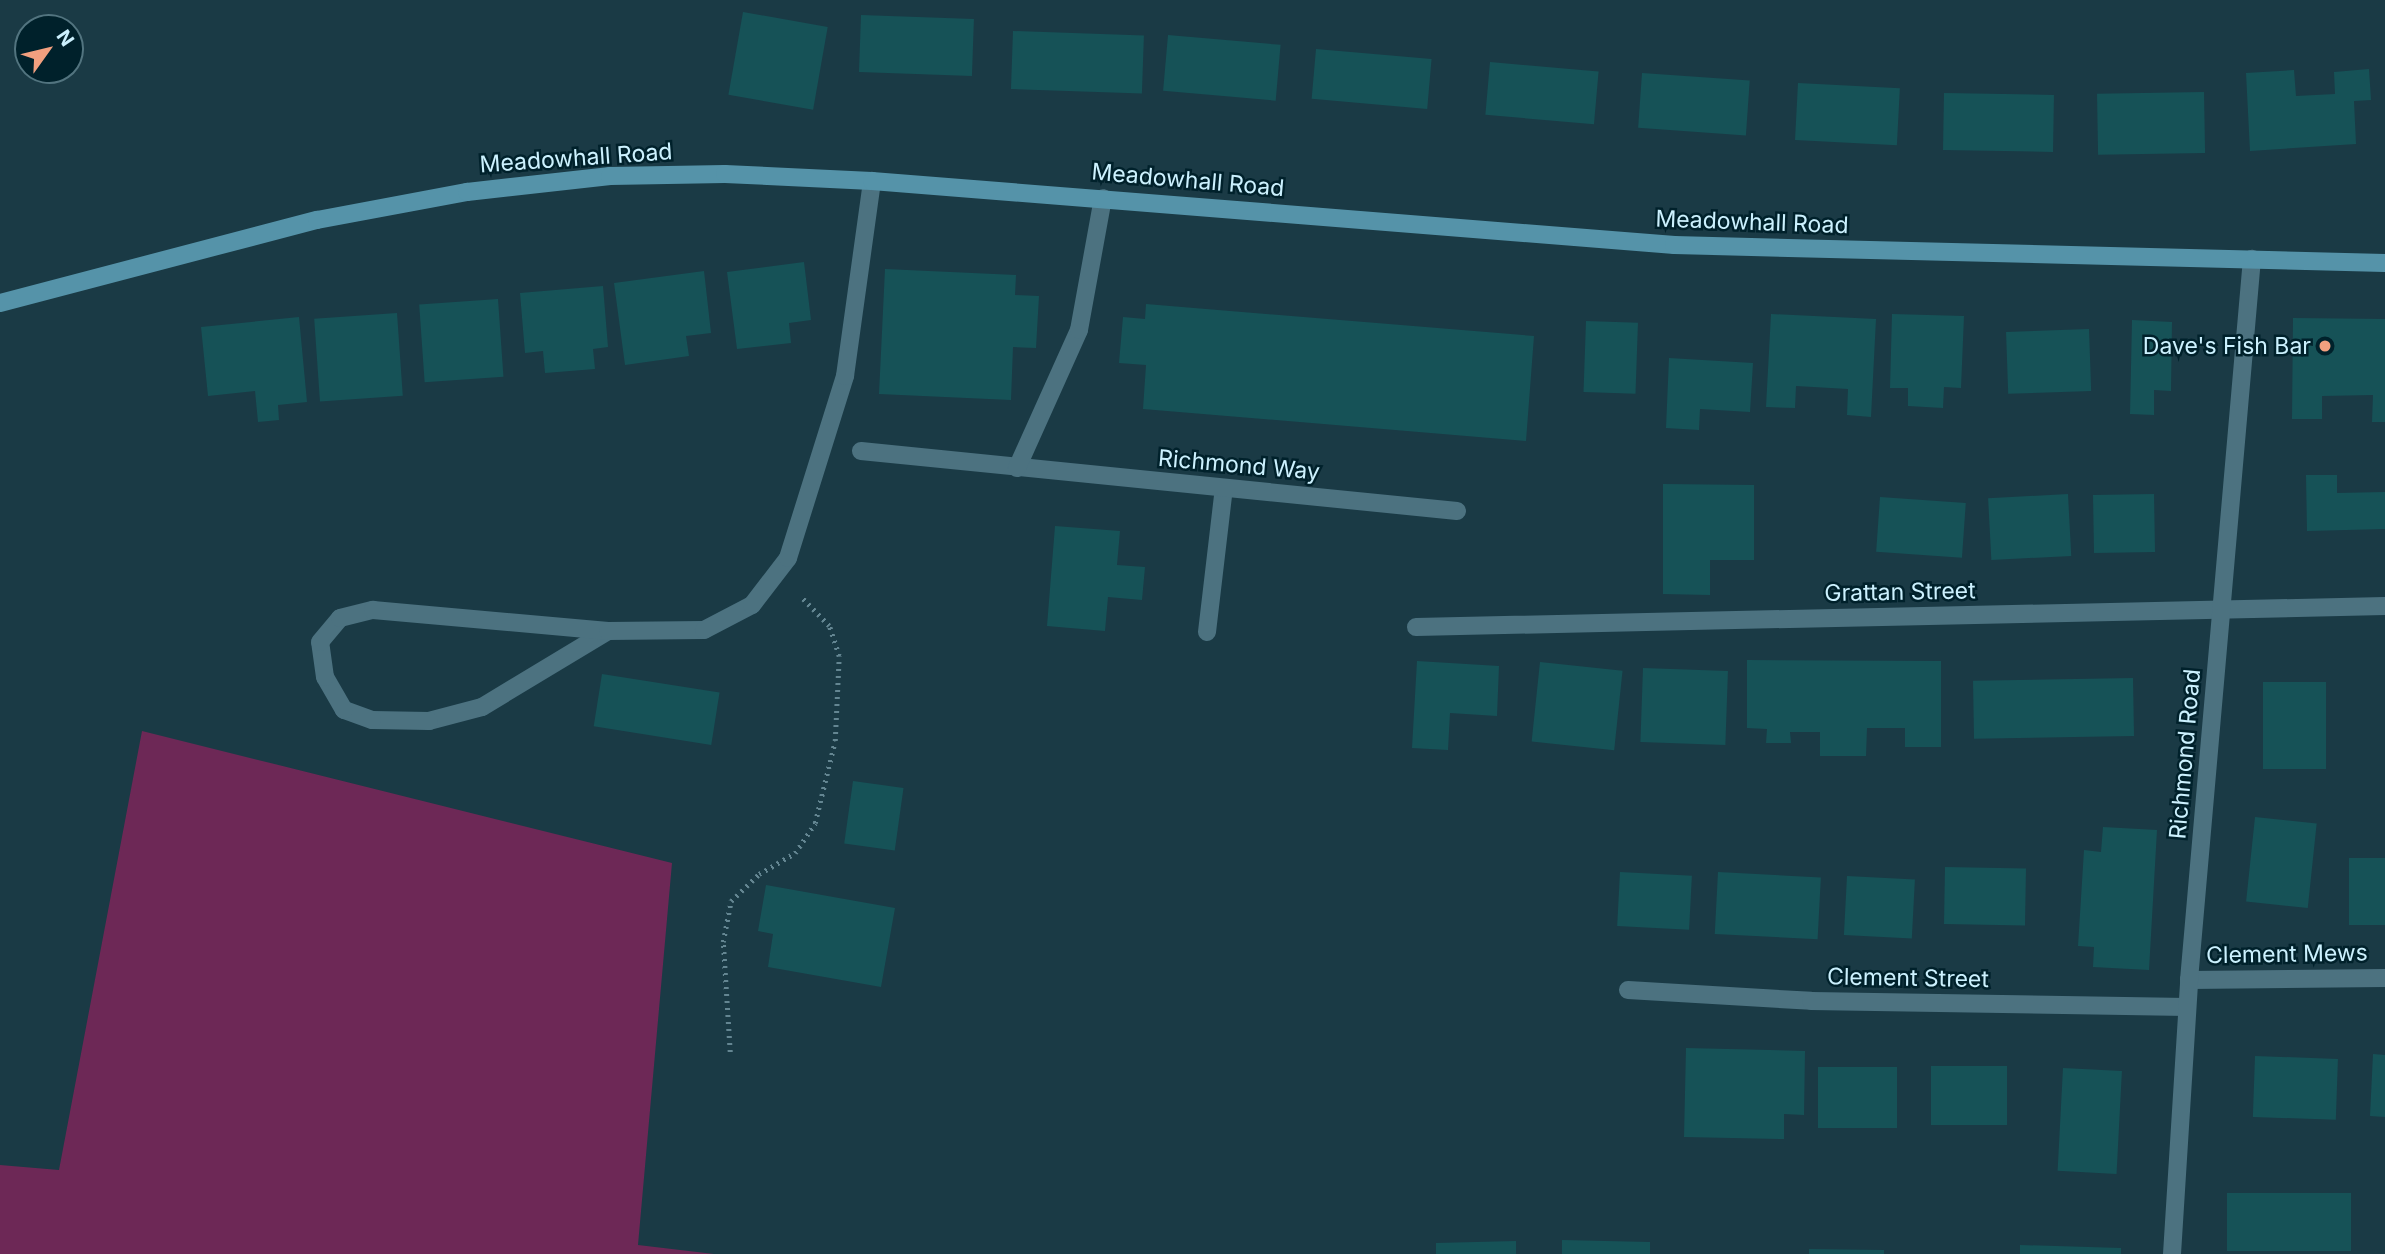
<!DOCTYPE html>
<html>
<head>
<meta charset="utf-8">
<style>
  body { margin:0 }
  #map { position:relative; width:2385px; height:1254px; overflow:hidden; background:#1a3a45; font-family:Inter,sans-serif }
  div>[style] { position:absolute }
  .green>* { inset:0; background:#6d2856 }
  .building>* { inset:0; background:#165257; transform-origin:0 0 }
  .path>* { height:4.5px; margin-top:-2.25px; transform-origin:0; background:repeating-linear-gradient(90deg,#648692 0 2px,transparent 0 7px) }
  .lane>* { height:18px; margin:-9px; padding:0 9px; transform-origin:9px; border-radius:9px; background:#4c7280 }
  .street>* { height:18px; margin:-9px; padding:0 9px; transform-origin:9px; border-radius:9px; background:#4c7280 }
  .secondary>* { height:18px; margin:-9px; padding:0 9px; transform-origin:9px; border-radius:9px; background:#5593a9 }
  .dots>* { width:19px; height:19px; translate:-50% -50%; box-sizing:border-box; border:4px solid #00212b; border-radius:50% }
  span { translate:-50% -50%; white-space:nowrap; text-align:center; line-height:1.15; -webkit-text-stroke:5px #00212b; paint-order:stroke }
  .street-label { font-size:23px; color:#ccf1fe }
  .poi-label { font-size:23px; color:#ccf1fe }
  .right { translate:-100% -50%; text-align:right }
  .north { position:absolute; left:14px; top:14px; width:70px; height:70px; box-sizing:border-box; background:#00212b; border:2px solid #52747f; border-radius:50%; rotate:56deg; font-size:19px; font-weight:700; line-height:28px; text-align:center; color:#ccf1fe }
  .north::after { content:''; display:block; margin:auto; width:24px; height:32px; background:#f2a07f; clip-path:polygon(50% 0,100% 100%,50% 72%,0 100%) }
</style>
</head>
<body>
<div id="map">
  <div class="green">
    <i style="clip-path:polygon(142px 731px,672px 863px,638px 1245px,714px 1254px,0 1254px,0 1165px,59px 1170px)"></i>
  </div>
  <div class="building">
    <i style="left:743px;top:12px;width:86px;height:84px;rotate:10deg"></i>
    <i style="left:861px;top:15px;width:113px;height:57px;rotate:2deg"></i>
    <i style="left:1013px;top:31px;width:131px;height:58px;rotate:2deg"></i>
    <i style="left:1168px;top:35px;width:113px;height:56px;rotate:5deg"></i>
    <i style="left:1316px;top:49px;width:116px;height:50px;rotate:5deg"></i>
    <i style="left:1490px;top:62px;width:109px;height:53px;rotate:5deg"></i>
    <i style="clip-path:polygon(2369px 69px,2371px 100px,2354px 101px,2356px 144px,2250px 151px,2246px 73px,2294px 70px,2296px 96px,2335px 94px,2334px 72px)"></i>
    <i style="left:1642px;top:73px;width:108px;height:55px;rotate:4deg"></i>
    <i style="left:1798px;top:83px;width:102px;height:57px;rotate:3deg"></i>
    <i style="left:2204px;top:92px;width:61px;height:107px;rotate:89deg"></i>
    <i style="left:1944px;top:93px;width:110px;height:57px;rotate:1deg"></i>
    <i style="clip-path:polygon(804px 262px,811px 320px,789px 323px,791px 343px,737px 349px,727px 272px)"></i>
    <i style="clip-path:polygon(885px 269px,1016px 275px,1015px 295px,1039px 296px,1036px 348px,1013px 347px,1011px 400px,879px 394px)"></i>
    <i style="clip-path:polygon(704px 271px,711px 333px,686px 336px,689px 356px,625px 365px,614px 283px)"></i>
    <i style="clip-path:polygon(603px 286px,608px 347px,593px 349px,595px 369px,545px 373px,543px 351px,525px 353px,520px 293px)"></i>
    <i style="left:498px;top:299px;width:78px;height:79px;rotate:86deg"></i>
    <i style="clip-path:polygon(1146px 304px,1534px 336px,1526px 441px,1143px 409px,1146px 365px,1119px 363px,1123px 317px,1145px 319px)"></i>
    <i style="left:397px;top:313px;width:83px;height:83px;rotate:86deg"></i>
    <i style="clip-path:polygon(1771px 314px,1876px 319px,1871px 417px,1847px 415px,1848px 389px,1796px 386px,1795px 408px,1766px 407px)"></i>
    <i style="clip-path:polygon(1892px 314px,1964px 316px,1961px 388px,1944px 387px,1943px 408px,1908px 406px,1908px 388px,1890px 388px)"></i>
    <i style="clip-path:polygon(299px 317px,307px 402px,278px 405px,279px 420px,258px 422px,255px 391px,208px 396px,201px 327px)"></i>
    <i style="clip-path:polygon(2293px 318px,2385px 319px,2385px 422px,2372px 422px,2373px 395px,2322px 396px,2322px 419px,2292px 419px)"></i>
    <i style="clip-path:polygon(2132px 320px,2172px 322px,2171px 391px,2154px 390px,2154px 415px,2130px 414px)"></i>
    <i style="left:1586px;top:321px;width:52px;height:71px;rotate:2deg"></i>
    <i style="left:2089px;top:329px;width:62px;height:83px;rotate:88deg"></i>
    <i style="clip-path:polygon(1669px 358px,1753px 363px,1750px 412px,1700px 409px,1699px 430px,1666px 428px)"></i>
    <i style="clip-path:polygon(2306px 475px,2337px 475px,2337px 493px,2385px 492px,2385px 529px,2307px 531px)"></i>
    <i style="clip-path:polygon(1663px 484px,1754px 485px,1754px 560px,1710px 560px,1710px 595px,1663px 594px)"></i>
    <i style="left:2068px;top:494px;width:62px;height:80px;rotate:87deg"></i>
    <i style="left:2154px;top:494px;width:58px;height:61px;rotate:89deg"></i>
    <i style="left:1880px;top:497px;width:86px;height:55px;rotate:4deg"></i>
    <i style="clip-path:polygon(1055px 526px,1120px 531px,1117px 565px,1145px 567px,1142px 600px,1108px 597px,1105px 631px,1047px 626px)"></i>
    <i style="clip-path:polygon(1747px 660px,1941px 661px,1941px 747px,1905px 747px,1905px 728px,1867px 728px,1866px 756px,1820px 756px,1820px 732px,1790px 732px,1791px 743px,1766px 743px,1767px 729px,1747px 728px)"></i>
    <i style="clip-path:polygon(1417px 661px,1499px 666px,1497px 716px,1450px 713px,1448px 750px,1412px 748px)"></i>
    <i style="left:1540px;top:662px;width:83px;height:80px;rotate:6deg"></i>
    <i style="left:1643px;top:668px;width:85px;height:74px;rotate:2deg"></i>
    <i style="left:602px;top:674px;width:119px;height:53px;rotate:9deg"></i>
    <i style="left:2133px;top:678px;width:58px;height:160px;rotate:89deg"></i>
    <i style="left:2263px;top:682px;width:63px;height:87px"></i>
    <i style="left:853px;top:781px;width:51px;height:63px;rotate:8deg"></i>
    <i style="left:2255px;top:817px;width:62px;height:85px;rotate:6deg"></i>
    <i style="clip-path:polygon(2103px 827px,2157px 830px,2149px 970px,2093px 967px,2094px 947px,2078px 946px,2084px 850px,2101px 852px)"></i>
    <i style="left:2349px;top:858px;width:36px;height:67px"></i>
    <i style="left:1945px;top:867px;width:81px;height:57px;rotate:1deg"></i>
    <i style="left:1620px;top:872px;width:72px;height:54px;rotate:3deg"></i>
    <i style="left:1718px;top:872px;width:103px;height:62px;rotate:3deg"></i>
    <i style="left:1847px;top:876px;width:68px;height:59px;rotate:3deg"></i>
    <i style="clip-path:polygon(766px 885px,895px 908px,881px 987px,768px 967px,773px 934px,758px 931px)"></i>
    <i style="clip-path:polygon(1686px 1048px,1805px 1051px,1804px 1115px,1784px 1114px,1784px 1139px,1684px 1137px)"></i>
    <i style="clip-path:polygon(2373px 1054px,2385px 1055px,2385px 1117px,2370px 1116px)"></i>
    <i style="left:2255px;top:1056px;width:83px;height:61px;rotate:2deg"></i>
    <i style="left:1931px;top:1066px;width:76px;height:59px"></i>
    <i style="left:1818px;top:1067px;width:79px;height:61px"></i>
    <i style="left:2063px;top:1068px;width:59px;height:103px;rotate:3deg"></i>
    <i style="left:2227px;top:1193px;width:124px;height:58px"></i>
    <i style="clip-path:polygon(1562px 1240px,1650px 1242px,1650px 1254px,1562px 1254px)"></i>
    <i style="clip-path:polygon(1516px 1241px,1516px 1254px,1436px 1254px,1436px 1243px)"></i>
    <i style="clip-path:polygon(2020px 1245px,2121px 1248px,2121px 1254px,2020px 1254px)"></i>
    <i style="clip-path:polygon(1809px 1249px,1884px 1250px,1884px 1254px,1809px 1254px)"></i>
  </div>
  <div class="path">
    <i style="left:730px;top:1052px;width:110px;rotate:-93.6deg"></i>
    <i style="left:723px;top:942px;width:42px;rotate:-79deg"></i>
    <i style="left:731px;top:901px;width:39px;rotate:-44deg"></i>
    <i style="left:759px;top:874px;width:42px;rotate:-30.3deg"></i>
    <i style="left:795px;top:853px;width:36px;rotate:-56deg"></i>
    <i style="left:815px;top:823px;width:84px;rotate:-76.3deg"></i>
    <i style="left:835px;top:741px;width:85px;rotate:-87.3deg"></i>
    <i style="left:839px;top:656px;width:32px;rotate:-108deg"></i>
    <i style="left:829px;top:626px;width:39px;rotate:-134deg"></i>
  </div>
  <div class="lane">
    <i style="left:608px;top:631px;width:147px;rotate:148.9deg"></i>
    <i style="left:482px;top:707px;width:55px;rotate:165.2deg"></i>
    <i style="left:429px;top:721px;width:57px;rotate:-179deg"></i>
    <i style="left:372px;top:720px;width:30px;rotate:-160deg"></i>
    <i style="left:344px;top:710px;width:38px;rotate:-120deg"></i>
    <i style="left:325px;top:677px;width:35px;rotate:-98deg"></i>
    <i style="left:320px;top:642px;width:31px;rotate:-50deg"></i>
    <i style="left:340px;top:618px;width:34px;rotate:-14deg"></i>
    <i style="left:373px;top:610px;width:236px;rotate:5.1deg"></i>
    <i style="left:608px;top:631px;width:96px;rotate:-0.6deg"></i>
    <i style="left:704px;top:630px;width:54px;rotate:-27.5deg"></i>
    <i style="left:752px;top:605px;width:59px;rotate:-52.5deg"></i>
    <i style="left:788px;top:558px;width:191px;rotate:-72.6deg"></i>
    <i style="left:845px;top:376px;width:197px;rotate:-82.1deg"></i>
    <i style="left:1207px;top:632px;width:145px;rotate:-83.3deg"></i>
  </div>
  <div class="street">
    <i style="left:861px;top:451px;width:599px;rotate:5.75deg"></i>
    <i style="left:1017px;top:468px;width:151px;rotate:-65.8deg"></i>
    <i style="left:1079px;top:330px;width:134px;rotate:-79.7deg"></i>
    <i style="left:1416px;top:627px;width:969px;rotate:-1.24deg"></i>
    <i style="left:2189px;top:980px;width:196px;rotate:-0.6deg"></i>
    <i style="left:1628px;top:990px;width:183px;rotate:3.4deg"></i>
    <i style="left:1811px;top:1001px;width:376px;rotate:0.9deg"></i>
    <i style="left:2172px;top:1254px;width:275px;rotate:-86.4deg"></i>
    <i style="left:2189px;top:980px;width:724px;rotate:-85.01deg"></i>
  </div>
  <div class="secondary">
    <i style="left:0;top:303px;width:328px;rotate:-14.7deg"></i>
    <i style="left:317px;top:220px;width:153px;rotate:-10.6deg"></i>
    <i style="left:467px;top:192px;width:144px;rotate:-6.4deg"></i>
    <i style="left:610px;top:176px;width:115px;rotate:-1deg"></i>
    <i style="left:725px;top:174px;width:147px;rotate:2.7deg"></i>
    <i style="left:872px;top:181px;width:805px;rotate:4.56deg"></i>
    <i style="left:1674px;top:245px;width:711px;rotate:1.45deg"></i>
  </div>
  <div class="dots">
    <i style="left:2325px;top:346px;background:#f2a07f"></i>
  </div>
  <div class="street-label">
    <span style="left:576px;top:158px;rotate:-4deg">Meadowhall Road</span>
    <span style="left:1188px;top:180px;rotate:5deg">Meadowhall Road</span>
    <span style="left:1752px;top:222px;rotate:2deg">Meadowhall Road</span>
    <span style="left:1239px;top:465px;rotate:5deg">Richmond Way</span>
    <span style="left:1900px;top:592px;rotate:-1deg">Grattan Street</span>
    <span style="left:2185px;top:754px;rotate:-85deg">Richmond Road</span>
    <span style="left:2287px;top:954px;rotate:-1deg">Clement Mews</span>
    <span style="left:1908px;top:978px;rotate:1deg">Clement Street</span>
  </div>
  <div class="poi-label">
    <span class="right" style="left:2311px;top:346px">Dave's Fish Bar</span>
  </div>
  <div class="north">N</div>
</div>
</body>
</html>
